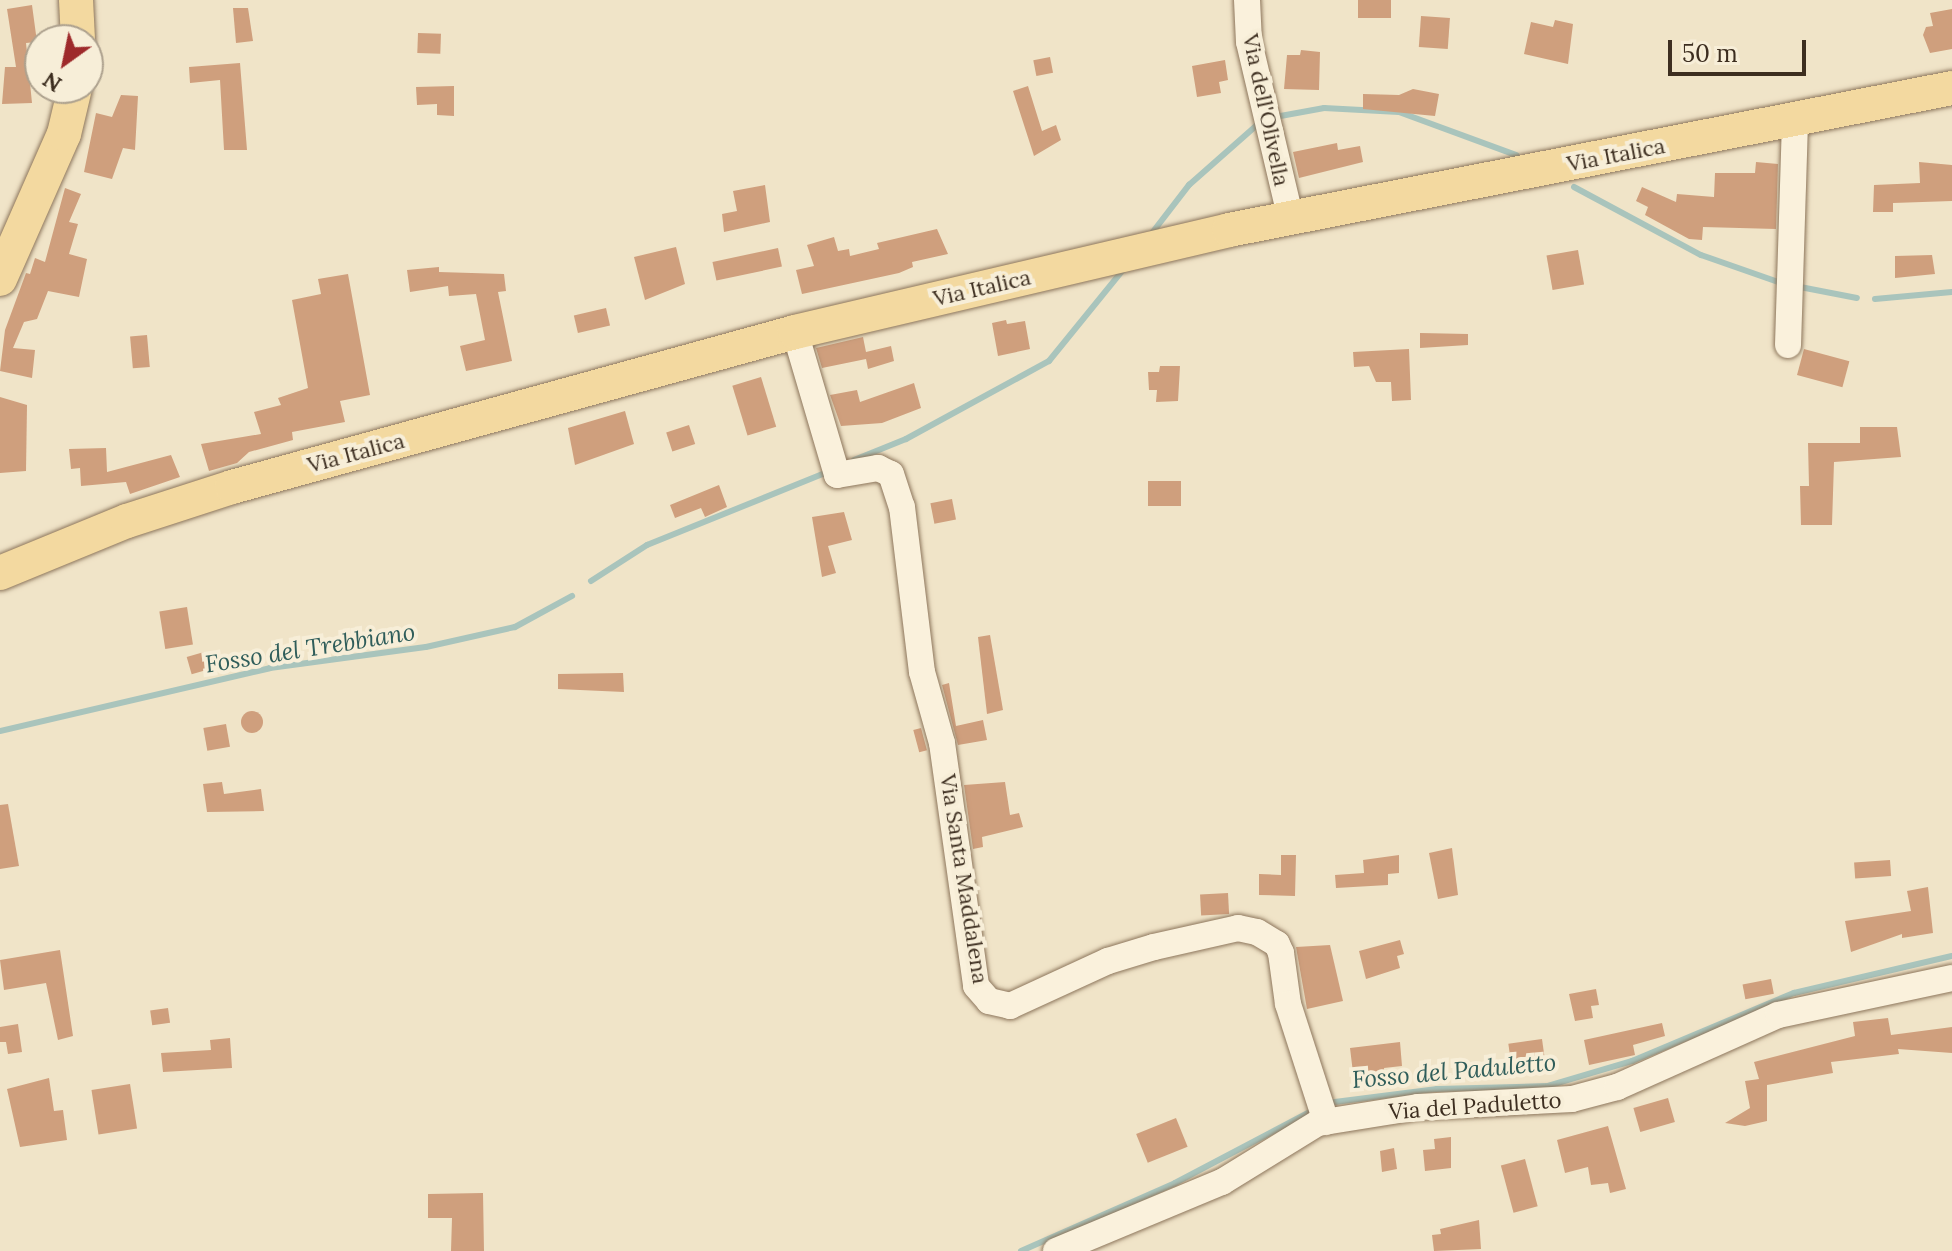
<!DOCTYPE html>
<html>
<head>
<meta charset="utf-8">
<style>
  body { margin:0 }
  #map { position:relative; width:1952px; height:1251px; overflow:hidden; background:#f0e4c8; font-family:Lora,serif }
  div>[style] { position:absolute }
  .stream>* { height:6px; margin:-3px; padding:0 3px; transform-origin:3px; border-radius:3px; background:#a9c4bc }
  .building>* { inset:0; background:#cf9f7d; transform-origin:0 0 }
  .round { border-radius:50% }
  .roads { filter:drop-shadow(0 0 2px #8d765c) drop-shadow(0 0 2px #8d765c) }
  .minor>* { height:26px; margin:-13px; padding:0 13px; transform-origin:13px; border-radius:13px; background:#faf1dc }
  .major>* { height:34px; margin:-17px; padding:0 17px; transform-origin:17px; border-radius:17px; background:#f3d9a0 }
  span { translate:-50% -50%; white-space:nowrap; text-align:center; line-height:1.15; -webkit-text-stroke:8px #f7eed8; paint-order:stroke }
  .street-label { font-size:22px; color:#3d2e20 }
  .water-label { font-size:24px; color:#2f5d5a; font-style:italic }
  .north { position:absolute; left:24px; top:24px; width:80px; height:80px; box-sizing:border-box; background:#f7eed8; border:2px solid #ada18e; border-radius:50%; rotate:213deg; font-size:22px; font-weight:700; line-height:32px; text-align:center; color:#3d2e20 }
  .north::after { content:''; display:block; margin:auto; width:28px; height:36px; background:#9e2a2b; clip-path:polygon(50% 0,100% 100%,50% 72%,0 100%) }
  .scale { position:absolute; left:1668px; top:40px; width:138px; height:36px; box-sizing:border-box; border:4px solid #3d2e20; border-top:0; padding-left:10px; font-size:24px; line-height:28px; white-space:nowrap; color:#3d2e20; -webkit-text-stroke:6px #f7eed8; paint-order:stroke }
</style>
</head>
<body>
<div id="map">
  <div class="stream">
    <i style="left:1275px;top:117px;width:50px;rotate:-10.4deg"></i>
    <i style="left:1324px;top:108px;width:75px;rotate:3.1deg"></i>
    <i style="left:1399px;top:112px;width:125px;rotate:20.2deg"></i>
    <i style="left:1574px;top:187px;width:144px;rotate:28.2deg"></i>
    <i style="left:1701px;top:255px;width:88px;rotate:19.3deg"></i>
    <i style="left:1152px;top:233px;width:61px;rotate:-52.4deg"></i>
    <i style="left:1189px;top:185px;width:91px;rotate:-41.4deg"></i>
    <i style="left:1795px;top:286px;width:63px;rotate:11deg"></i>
    <i style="left:1875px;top:299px;width:77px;rotate:-5.2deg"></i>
    <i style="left:854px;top:460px;width:56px;rotate:-22deg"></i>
    <i style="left:906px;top:439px;width:163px;rotate:-28.6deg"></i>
    <i style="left:1049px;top:361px;width:117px;rotate:-50.9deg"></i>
    <i style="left:591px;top:581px;width:67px;rotate:-32.7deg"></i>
    <i style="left:647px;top:545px;width:190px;rotate:-22deg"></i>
    <i style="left:0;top:731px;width:277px;rotate:-13.1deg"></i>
    <i style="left:270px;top:668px;width:157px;rotate:-7.7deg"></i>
    <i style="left:426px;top:647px;width:91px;rotate:-12.7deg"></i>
    <i style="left:515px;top:627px;width:65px;rotate:-28.5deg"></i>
    <i style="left:1327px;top:1103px;width:111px;rotate:-7.3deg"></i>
    <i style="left:1437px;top:1089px;width:111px;rotate:-1.5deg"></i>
    <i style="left:1548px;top:1086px;width:88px;rotate:-16.6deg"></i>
    <i style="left:1632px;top:1061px;width:176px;rotate:-22.8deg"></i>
    <i style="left:1794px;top:993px;width:162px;rotate:-13.2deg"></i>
    <i style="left:1021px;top:1251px;width:168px;rotate:-23.8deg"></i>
    <i style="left:1175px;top:1183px;width:161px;rotate:-27.8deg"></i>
  </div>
  <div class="building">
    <i style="left:1358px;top:0;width:33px;height:18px"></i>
    <i style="clip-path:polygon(32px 5px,37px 42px,26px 43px,32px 103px,2px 104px,5px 67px,16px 67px,7px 9px)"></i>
    <i style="clip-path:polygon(233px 8px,248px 8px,253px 41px,236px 43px)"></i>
    <i style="clip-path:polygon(1952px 9px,1952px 49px,1930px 53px,1923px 35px,1926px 27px,1933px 26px,1930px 13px)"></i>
    <i style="left:1421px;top:16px;width:29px;height:31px;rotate:4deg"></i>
    <i style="clip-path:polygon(1555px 20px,1573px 24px,1568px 64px,1524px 54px,1531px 22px,1553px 27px)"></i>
    <i style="left:418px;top:33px;width:23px;height:20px;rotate:2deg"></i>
    <i style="clip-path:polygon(1301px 50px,1320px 52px,1319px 90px,1284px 89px,1287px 55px,1300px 55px)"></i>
    <i style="left:1050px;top:57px;width:16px;height:17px;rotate:79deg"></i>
    <i style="clip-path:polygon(1225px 60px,1228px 80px,1219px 82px,1221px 93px,1197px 97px,1192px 66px)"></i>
    <i style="clip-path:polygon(240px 63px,247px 150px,224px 150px,220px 80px,190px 83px,189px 67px)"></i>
    <i style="clip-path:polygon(454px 86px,454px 116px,437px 115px,437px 104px,417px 105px,416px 87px)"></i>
    <i style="clip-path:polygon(1028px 86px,1042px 131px,1056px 125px,1061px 140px,1034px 156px,1013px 91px)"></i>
    <i style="clip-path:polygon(1413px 89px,1439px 94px,1435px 116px,1363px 109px,1363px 94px,1399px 95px)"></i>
    <i style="clip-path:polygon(121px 95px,138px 96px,135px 150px,123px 148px,112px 179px,84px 172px,96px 113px,112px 117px)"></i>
    <i style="clip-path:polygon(1337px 143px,1338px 150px,1360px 146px,1363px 162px,1299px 178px,1293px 152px)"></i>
    <i style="clip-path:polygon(1756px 162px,1778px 164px,1776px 229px,1703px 227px,1702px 240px,1689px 239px,1645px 215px,1648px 207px,1636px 201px,1642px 187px,1676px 202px,1677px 194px,1714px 197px,1715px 173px,1755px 173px)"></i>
    <i style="clip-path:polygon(1919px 162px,1952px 165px,1952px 201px,1893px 203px,1893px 212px,1873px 212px,1874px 185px,1920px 183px)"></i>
    <i style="clip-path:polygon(765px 185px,770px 222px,724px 232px,722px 214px,737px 211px,733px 191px)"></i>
    <i style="clip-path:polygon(65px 188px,81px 194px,69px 222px,78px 224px,69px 254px,87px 259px,79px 297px,48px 291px,37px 319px,24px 322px,13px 348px,35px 350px,32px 378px,0 371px,5px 330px,26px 273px,30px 274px,35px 258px,45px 262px)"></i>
    <i style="clip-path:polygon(937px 229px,948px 254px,912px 262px,913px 267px,899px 273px,802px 294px,796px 270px,814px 266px,807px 245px,834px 237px,838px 251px,849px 249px,850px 256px,879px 249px,877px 243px)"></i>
    <i style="clip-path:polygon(676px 247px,685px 284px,645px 300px,634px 257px)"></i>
    <i style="left:778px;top:248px;width:19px;height:67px;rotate:78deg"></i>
    <i style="left:1578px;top:250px;width:35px;height:32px;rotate:80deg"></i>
    <i style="clip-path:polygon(1932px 255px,1935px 274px,1895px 278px,1895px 256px)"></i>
    <i style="clip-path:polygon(439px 267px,439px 272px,504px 274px,506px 291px,498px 292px,512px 361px,466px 371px,460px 346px,485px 340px,476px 294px,449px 296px,448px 286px,410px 292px,407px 270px)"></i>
    <i style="clip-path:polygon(348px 274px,370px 395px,340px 401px,345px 422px,292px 432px,293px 440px,249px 452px,237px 463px,209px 471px,201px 444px,261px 434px,254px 412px,281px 405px,278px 398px,308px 388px,292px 300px,321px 294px,318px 279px)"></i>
    <i style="left:606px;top:308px;width:18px;height:33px;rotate:77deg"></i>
    <i style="clip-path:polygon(1006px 320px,1007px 324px,1025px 321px,1030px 349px,998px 356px,992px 323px)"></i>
    <i style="clip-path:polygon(1420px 333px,1468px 334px,1468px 345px,1420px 348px)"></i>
    <i style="left:147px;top:335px;width:32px;height:17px;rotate:85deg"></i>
    <i style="clip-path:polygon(863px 337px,866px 352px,891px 346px,894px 361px,868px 369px,866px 359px,822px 368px,816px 348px)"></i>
    <i style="clip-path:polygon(1409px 349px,1411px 400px,1392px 401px,1391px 382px,1376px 382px,1369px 366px,1354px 367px,1353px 352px)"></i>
    <i style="left:1804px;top:349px;width:47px;height:27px;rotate:15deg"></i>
    <i style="clip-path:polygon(1160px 366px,1180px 366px,1178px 401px,1156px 402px,1157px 390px,1149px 390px,1148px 372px,1159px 372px)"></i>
    <i style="left:761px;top:377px;width:52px;height:30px;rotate:73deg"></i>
    <i style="clip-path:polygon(914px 383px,921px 408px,882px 423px,841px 426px,830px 395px,857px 390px,860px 402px)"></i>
    <i style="clip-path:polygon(0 397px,27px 405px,26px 471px,0 473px)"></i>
    <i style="clip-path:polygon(625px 411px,634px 444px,575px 465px,568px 428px)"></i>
    <i style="left:689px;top:425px;width:20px;height:24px;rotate:72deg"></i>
    <i style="clip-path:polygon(1860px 427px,1897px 427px,1901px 457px,1834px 462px,1832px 525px,1801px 525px,1800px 486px,1809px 486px,1808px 443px,1860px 443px)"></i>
    <i style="clip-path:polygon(106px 448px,107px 472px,171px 455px,180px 477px,130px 494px,126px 482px,81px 486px,80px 468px,71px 469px,69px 449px)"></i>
    <i style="left:1148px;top:481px;width:33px;height:25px"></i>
    <i style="clip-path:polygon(719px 485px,727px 507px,705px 517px,701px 508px,675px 518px,670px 505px)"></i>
    <i style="left:952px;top:499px;width:21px;height:22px;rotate:79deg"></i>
    <i style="clip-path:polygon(844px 512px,852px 540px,828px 546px,836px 573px,822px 577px,812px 517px)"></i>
    <i style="left:187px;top:607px;width:38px;height:28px;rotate:81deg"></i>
    <i style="clip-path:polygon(990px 635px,1003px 710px,987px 714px,978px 637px)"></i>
    <i style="left:204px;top:652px;width:18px;height:18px;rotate:74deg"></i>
    <i style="clip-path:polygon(623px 673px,624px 692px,558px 689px,558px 674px)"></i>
    <i style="clip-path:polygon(949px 683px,956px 726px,983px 720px,987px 740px,958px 745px,942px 685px)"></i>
    <i class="round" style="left:241px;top:711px;width:22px;height:22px"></i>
    <i style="left:226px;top:724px;width:23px;height:23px;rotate:80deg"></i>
    <i style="left:921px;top:728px;width:23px;height:8px;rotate:75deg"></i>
    <i style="clip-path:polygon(222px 782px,224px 794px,261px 789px,264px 811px,207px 812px,203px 784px)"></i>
    <i style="clip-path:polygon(1005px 782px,1010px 815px,1019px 813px,1023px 827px,982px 837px,983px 847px,973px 849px,964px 785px)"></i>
    <i style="clip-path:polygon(8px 804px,19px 866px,0 869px,0 805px)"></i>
    <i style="clip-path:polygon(1452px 848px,1458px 895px,1438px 899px,1429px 853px)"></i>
    <i style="clip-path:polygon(1281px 855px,1296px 855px,1295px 896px,1259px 895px,1259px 874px,1281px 875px)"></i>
    <i style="clip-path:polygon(1399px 855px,1399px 873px,1388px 874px,1388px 885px,1336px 888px,1335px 875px,1364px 873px,1363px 860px)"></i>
    <i style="left:1890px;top:860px;width:16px;height:36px;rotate:86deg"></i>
    <i style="clip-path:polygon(1928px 887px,1933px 933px,1902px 938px,1902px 934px,1851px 952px,1845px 921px,1911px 911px,1907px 891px)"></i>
    <i style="left:1228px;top:893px;width:21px;height:28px;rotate:87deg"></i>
    <i style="clip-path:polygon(1400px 940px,1404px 954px,1397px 956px,1400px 968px,1366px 979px,1359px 951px)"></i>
    <i style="clip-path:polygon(1330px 945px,1343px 1001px,1307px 1009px,1296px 947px)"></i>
    <i style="clip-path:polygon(60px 950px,73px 1036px,58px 1040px,46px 983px,4px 990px,0 960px)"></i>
    <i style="left:1771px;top:979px;width:15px;height:29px;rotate:79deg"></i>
    <i style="clip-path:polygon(1596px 989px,1599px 1005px,1591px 1006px,1593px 1018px,1575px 1021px,1569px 994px)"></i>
    <i style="left:168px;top:1008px;width:15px;height:18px;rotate:82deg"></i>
    <i style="clip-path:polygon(1888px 1018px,1891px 1035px,1952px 1027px,1952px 1053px,1898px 1049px,1899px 1054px,1831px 1062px,1833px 1073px,1767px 1085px,1767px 1121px,1745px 1126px,1725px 1123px,1750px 1108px,1745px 1081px,1759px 1079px,1754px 1062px,1855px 1036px,1853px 1022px)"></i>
    <i style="clip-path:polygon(1662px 1023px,1665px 1036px,1633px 1045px,1635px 1055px,1589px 1065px,1584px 1040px)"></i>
    <i style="clip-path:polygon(18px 1024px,22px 1052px,8px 1054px,6px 1042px,0 1042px,0 1027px)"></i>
    <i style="clip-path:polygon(230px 1038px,232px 1068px,163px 1072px,161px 1053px,211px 1050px,210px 1040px)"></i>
    <i style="left:1542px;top:1039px;width:22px;height:34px;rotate:82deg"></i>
    <i style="clip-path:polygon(1400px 1042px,1402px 1066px,1384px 1068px,1385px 1077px,1354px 1081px,1350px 1048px)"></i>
    <i style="clip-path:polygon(49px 1078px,54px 1111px,63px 1110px,67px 1140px,20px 1147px,7px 1089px)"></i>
    <i style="left:130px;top:1084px;width:45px;height:39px;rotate:81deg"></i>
    <i style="left:1668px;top:1098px;width:25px;height:36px;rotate:74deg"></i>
    <i style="left:1176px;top:1118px;width:31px;height:43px;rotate:68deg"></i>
    <i style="clip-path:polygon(1608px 1126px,1626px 1189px,1610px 1193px,1608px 1183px,1591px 1185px,1588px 1167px,1565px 1173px,1557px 1140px)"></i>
    <i style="clip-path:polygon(1451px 1137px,1451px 1168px,1425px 1171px,1423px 1150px,1435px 1149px,1434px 1139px)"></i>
    <i style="clip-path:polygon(1394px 1148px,1397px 1169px,1382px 1172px,1380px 1151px)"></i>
    <i style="left:1525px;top:1159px;width:49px;height:25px;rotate:75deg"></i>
    <i style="clip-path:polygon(483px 1193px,484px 1251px,451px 1251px,452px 1218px,428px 1218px,428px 1194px)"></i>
    <i style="clip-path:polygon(1479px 1220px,1481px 1249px,1434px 1251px,1432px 1235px,1441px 1234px,1440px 1229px)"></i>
  </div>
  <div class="roads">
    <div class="minor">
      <i style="left:1247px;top:0;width:42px;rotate:87.3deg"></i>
      <i style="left:1249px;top:42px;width:183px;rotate:76.7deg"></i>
      <i style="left:795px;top:332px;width:149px;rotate:73.6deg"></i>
      <i style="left:837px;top:475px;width:42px;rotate:-9.7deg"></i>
      <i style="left:878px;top:468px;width:14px;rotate:25deg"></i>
      <i style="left:891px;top:474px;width:35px;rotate:72deg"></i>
      <i style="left:902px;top:507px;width:166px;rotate:83.1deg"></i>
      <i style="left:922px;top:672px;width:74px;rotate:74.3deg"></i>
      <i style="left:942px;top:743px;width:245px;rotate:82deg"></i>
      <i style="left:976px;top:986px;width:20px;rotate:49deg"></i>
      <i style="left:989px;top:1001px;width:22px;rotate:13deg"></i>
      <i style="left:1010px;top:1006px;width:108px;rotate:-24.7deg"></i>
      <i style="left:1108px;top:961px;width:48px;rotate:-16.9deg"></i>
      <i style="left:1154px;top:947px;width:86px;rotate:-12.7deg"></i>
      <i style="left:1238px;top:928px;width:19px;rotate:12deg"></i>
      <i style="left:1257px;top:932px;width:23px;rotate:31deg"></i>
      <i style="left:1277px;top:944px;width:10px;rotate:66deg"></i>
      <i style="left:1281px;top:953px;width:51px;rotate:82.2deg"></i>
      <i style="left:1288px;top:1004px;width:124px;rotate:72.1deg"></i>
      <i style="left:1788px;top:345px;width:226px;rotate:-88.2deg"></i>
      <i style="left:1056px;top:1251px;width:180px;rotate:-22.6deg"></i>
      <i style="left:1222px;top:1182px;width:113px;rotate:-31.6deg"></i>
      <i style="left:1318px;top:1123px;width:101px;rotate:-9.1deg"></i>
      <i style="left:1418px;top:1107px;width:154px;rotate:-3deg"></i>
      <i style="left:1572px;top:1099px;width:47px;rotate:-14.9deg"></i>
      <i style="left:1617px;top:1087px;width:176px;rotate:-24.1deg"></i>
      <i style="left:1778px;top:1015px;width:178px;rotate:-12deg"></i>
    </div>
    <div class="major">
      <i style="left:76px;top:0;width:40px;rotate:87.1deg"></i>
      <i style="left:0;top:279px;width:158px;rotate:-66.2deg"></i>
      <i style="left:64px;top:134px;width:47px;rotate:-76.6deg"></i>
      <i style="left:0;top:573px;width:137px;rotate:-22.3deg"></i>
      <i style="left:127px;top:521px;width:110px;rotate:-17.9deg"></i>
      <i style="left:232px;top:487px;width:584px;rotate:-15.39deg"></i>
      <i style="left:795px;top:332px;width:446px;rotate:-13.2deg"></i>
      <i style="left:1229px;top:230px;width:737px;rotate:-11.11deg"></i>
    </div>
  </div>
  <div class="street-label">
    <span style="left:1266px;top:110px;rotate:78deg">Via dell'Olivella</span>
    <span style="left:1616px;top:155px;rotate:-11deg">Via Italica</span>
    <span style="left:982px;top:288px;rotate:-13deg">Via Italica</span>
    <span style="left:356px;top:453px;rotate:-15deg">Via Italica</span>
    <span style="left:964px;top:879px;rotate:81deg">Via Santa Maddalena</span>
    <span style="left:1475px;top:1106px;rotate:-4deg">Via del Paduletto</span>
  </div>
  <div class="water-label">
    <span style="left:310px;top:648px;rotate:-9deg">Fosso del Trebbiano</span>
    <span style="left:1454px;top:1071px;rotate:-5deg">Fosso del Paduletto</span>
  </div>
  <div class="north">N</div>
  <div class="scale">50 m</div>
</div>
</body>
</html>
